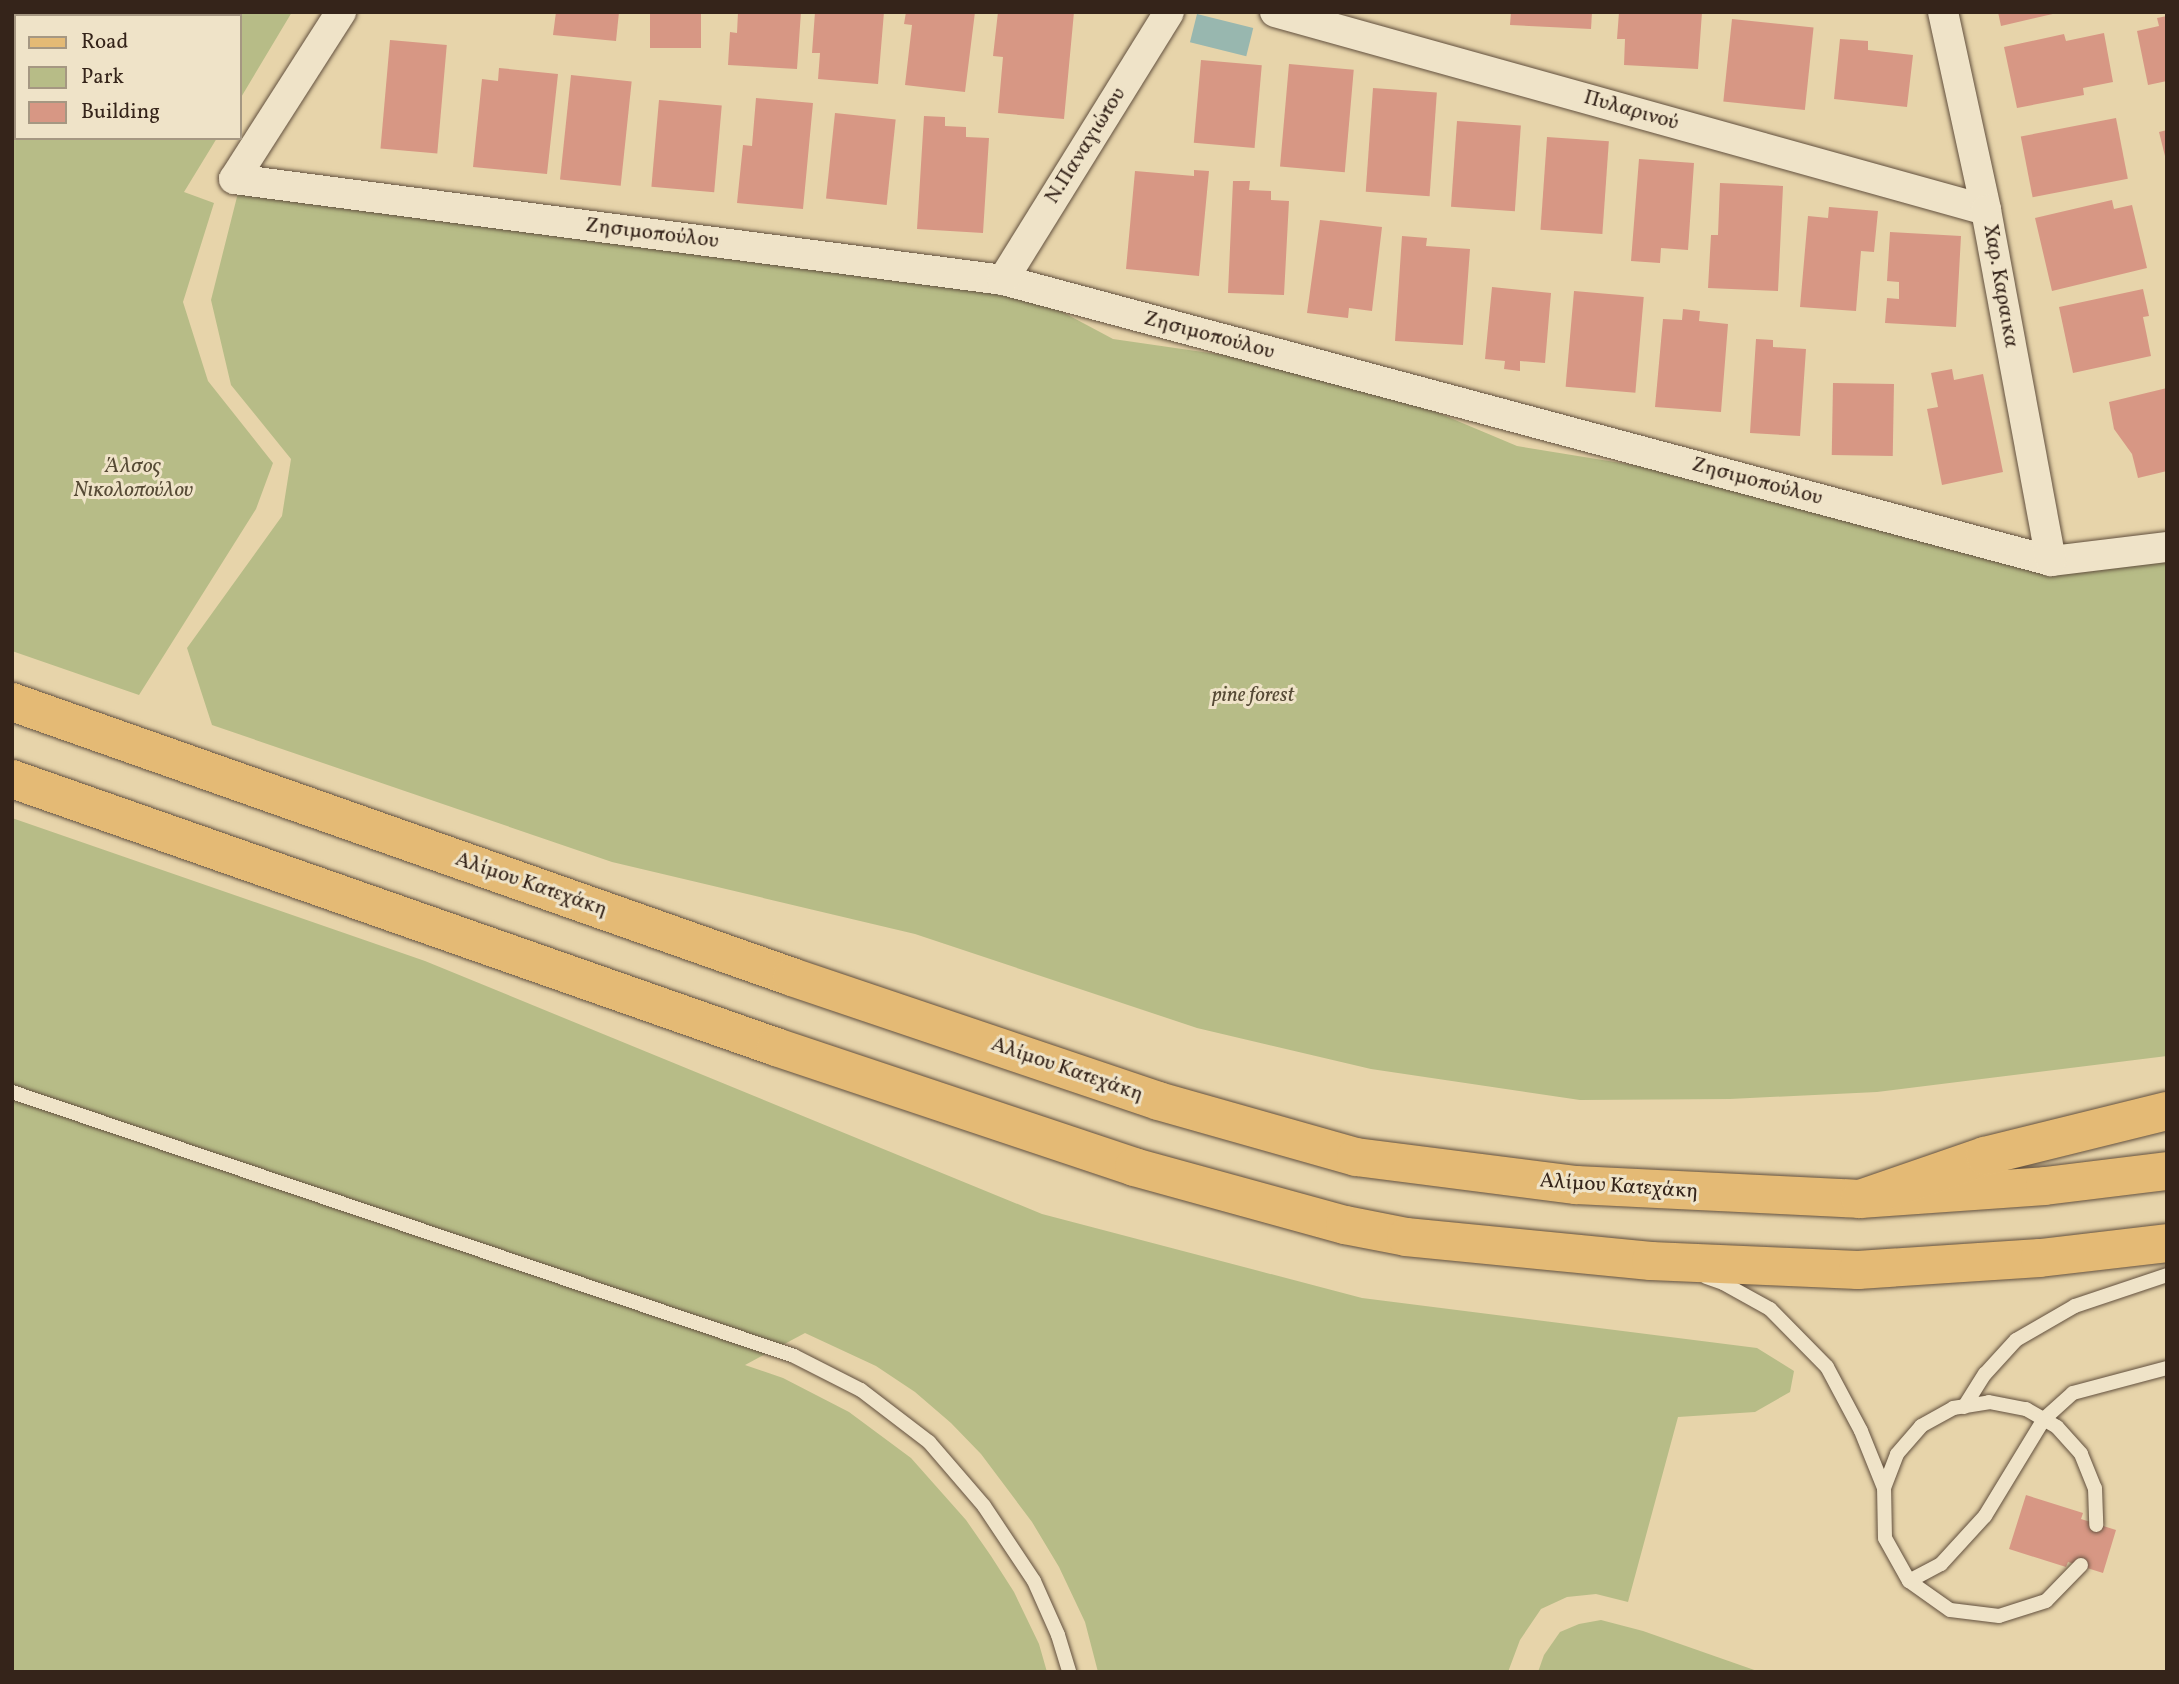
<!DOCTYPE html>
<html>
<head>
<meta charset="utf-8">
<style>
  body { margin:0 }
  #map { position:relative; width:2179px; height:1684px; overflow:hidden; background:#e7d4aa; font-family:Vollkorn,serif }
  div>[style] { position:absolute }
  .green>* { inset:0; background:#b7bc87 }
  .water>* { inset:0; background:#98b7af; transform-origin:0 0 }
  .building>* { inset:0; background:#d79784; transform-origin:0 0 }
  .roads { filter:drop-shadow(0 0 2px #62503e) drop-shadow(0 0 2px #62503e) }
  .lane>* { height:14px; margin:-7px; padding:0 7px; transform-origin:7px; border-radius:7px; background:#efe3c8 }
  .street>* { height:30px; margin:-15px; padding:0 15px; transform-origin:15px; border-radius:15px; background:#efe3c8 }
  .primary>* { height:38px; margin:-19px; padding:0 19px; transform-origin:19px; border-radius:19px; background:#e4ba75 }
  .highway>* { height:38px; margin:-19px; padding:0 19px; transform-origin:19px; border-radius:19px; background:#e4ba75 }
  span { translate:-50% -50%; white-space:nowrap; text-align:center; line-height:1.15; -webkit-text-stroke:6px #efe3c8; paint-order:stroke }
  .street-label { font-size:21px; color:#35241a }
  .park-label { font-size:21px; color:#564a35; font-style:italic }
  .frame { position:absolute; inset:0; border:14px solid #35241a; pointer-events:none }
  .legend { position:absolute; left:14px; top:14px; width:228px; height:126px; box-sizing:border-box; background:#efe3c8; border:2px solid #a59782; margin:0; padding:9px 12px; list-style:none; font-size:21px; color:#35241a }
  .legend li { display:flex; align-items:center; gap:14px; height:35px }
  .legend b { width:35px; border:2px solid #a59782 }
</style>
</head>
<body>
<div id="map">
  <div class="green">
    <i style="clip-path:polygon(12px 12px,292px 12px,240px 99px,240px 16px,16px 16px,16px 138px,217px 138px,184px 192px,214px 203px,183px 302px,208px 381px,273px 463px,256px 509px,139px 695px,12px 651px)"></i>
    <i style="clip-path:polygon(241px 181px,1006px 282px,1113px 339px,1341px 372px,1517px 446px,1775px 488px,1987px 545px,2167px 541px,2167px 1056px,1877px 1092px,1730px 1099px,1580px 1100px,1371px 1069px,1197px 1028px,915px 934px,612px 862px,212px 725px,187px 648px,282px 516px,291px 459px,231px 385px,211px 300px)"></i>
    <i style="clip-path:polygon(12px 818px,425px 961px,1042px 1214px,1362px 1298px,1757px 1348px,1794px 1371px,1790px 1392px,1755px 1412px,1678px 1417px,1628px 1602px,1596px 1594px,1567px 1597px,1541px 1609px,1520px 1640px,1508px 1672px,1098px 1672px,1085px 1622px,1059px 1567px,1032px 1522px,981px 1454px,951px 1423px,915px 1392px,876px 1366px,805px 1333px,745px 1365px,783px 1378px,849px 1412px,911px 1458px,966px 1520px,991px 1556px,1014px 1592px,1039px 1644px,1047px 1672px,12px 1672px)"></i>
    <i style="clip-path:polygon(1601px 1620px,1643px 1631px,1760px 1672px,1538px 1672px,1544px 1655px,1560px 1632px,1579px 1624px)"></i>
  </div>
  <div class="water">
    <i style="left:1197px;top:14px;width:58px;height:29px;rotate:14deg"></i>
  </div>
  <div class="building">
    <i style="clip-path:polygon(556px 12px,619px 12px,616px 41px,553px 35px)"></i>
    <i style="left:650px;top:12px;width:51px;height:36px"></i>
    <i style="clip-path:polygon(738px 12px,801px 12px,797px 69px,728px 65px,730px 32px,737px 33px)"></i>
    <i style="clip-path:polygon(815px 12px,884px 12px,878px 84px,818px 79px,820px 53px,812px 53px)"></i>
    <i style="clip-path:polygon(906px 12px,975px 12px,965px 92px,905px 85px,912px 25px,904px 24px)"></i>
    <i style="clip-path:polygon(998px 12px,1074px 12px,1064px 119px,998px 113px,1003px 57px,993px 56px)"></i>
    <i style="clip-path:polygon(1511px 12px,1592px 12px,1591px 29px,1510px 25px)"></i>
    <i style="clip-path:polygon(1619px 12px,1702px 12px,1698px 69px,1624px 65px,1625px 39px,1617px 39px)"></i>
    <i style="clip-path:polygon(1998px 12px,2057px 12px,2057px 13px,2001px 26px)"></i>
    <i style="clip-path:polygon(2167px 16px,2167px 81px,2148px 85px,2137px 31px,2159px 26px,2157px 18px)"></i>
    <i style="left:1732px;top:19px;width:82px;height:83px;rotate:6deg"></i>
    <i style="clip-path:polygon(2104px 33px,2113px 82px,2083px 88px,2084px 95px,2017px 108px,2004px 47px,2064px 34px,2066px 41px)"></i>
    <i style="clip-path:polygon(1840px 39px,1868px 41px,1868px 50px,1913px 55px,1907px 107px,1834px 99px)"></i>
    <i style="left:390px;top:40px;width:57px;height:109px;rotate:5deg"></i>
    <i style="left:1201px;top:60px;width:61px;height:83px;rotate:5deg"></i>
    <i style="left:1289px;top:64px;width:65px;height:103px;rotate:5deg"></i>
    <i style="clip-path:polygon(499px 68px,558px 74px,547px 174px,473px 167px,482px 79px,498px 81px)"></i>
    <i style="left:571px;top:75px;width:61px;height:105px;rotate:6deg"></i>
    <i style="left:1373px;top:88px;width:64px;height:104px;rotate:4deg"></i>
    <i style="clip-path:polygon(756px 98px,813px 103px,803px 209px,737px 203px,743px 145px,752px 146px)"></i>
    <i style="left:659px;top:100px;width:63px;height:87px;rotate:5deg"></i>
    <i style="left:835px;top:113px;width:61px;height:86px;rotate:6deg"></i>
    <i style="clip-path:polygon(924px 116px,945px 117px,945px 126px,966px 127px,966px 137px,989px 138px,983px 233px,917px 229px)"></i>
    <i style="left:2116px;top:118px;width:62px;height:97px;rotate:79deg"></i>
    <i style="left:1457px;top:121px;width:64px;height:86px;rotate:4deg"></i>
    <i style="clip-path:polygon(2167px 130px,2167px 160px,2166px 160px,2159px 132px)"></i>
    <i style="left:1547px;top:137px;width:62px;height:93px;rotate:4deg"></i>
    <i style="clip-path:polygon(1639px 159px,1694px 163px,1688px 250px,1661px 248px,1660px 263px,1631px 261px)"></i>
    <i style="clip-path:polygon(1194px 170px,1209px 171px,1199px 276px,1126px 269px,1135px 171px,1194px 176px)"></i>
    <i style="clip-path:polygon(1233px 181px,1250px 181px,1249px 190px,1271px 191px,1271px 200px,1289px 201px,1284px 295px,1228px 293px)"></i>
    <i style="clip-path:polygon(1720px 183px,1783px 186px,1778px 291px,1708px 288px,1711px 235px,1718px 235px)"></i>
    <i style="clip-path:polygon(2112px 200px,2114px 209px,2132px 205px,2147px 268px,2052px 291px,2035px 218px)"></i>
    <i style="clip-path:polygon(1829px 207px,1878px 211px,1874px 252px,1861px 251px,1856px 311px,1800px 307px,1808px 216px,1828px 218px)"></i>
    <i style="clip-path:polygon(1320px 220px,1382px 227px,1372px 311px,1349px 308px,1348px 318px,1307px 313px)"></i>
    <i style="clip-path:polygon(1890px 232px,1961px 236px,1956px 327px,1885px 323px,1887px 298px,1899px 299px,1899px 282px,1887px 281px)"></i>
    <i style="clip-path:polygon(1402px 236px,1427px 238px,1426px 246px,1470px 249px,1463px 345px,1395px 341px)"></i>
    <i style="clip-path:polygon(1492px 287px,1551px 293px,1545px 363px,1520px 361px,1520px 371px,1504px 369px,1505px 361px,1485px 359px)"></i>
    <i style="clip-path:polygon(2143px 289px,2149px 316px,2143px 317px,2151px 356px,2073px 373px,2059px 307px)"></i>
    <i style="left:1574px;top:291px;width:70px;height:96px;rotate:5deg"></i>
    <i style="clip-path:polygon(1683px 309px,1700px 311px,1699px 321px,1728px 324px,1721px 412px,1655px 407px,1663px 319px,1682px 320px)"></i>
    <i style="clip-path:polygon(1756px 339px,1773px 340px,1773px 347px,1806px 349px,1800px 436px,1750px 433px)"></i>
    <i style="clip-path:polygon(1952px 369px,1954px 380px,1983px 374px,2003px 472px,1942px 485px,1927px 409px,1938px 407px,1931px 373px)"></i>
    <i style="left:1833px;top:383px;width:61px;height:72px;rotate:1deg"></i>
    <i style="clip-path:polygon(2167px 388px,2167px 471px,2138px 478px,2132px 454px,2114px 429px,2109px 402px)"></i>
    <i style="clip-path:polygon(2026px 1495px,2083px 1513px,2081px 1519px,2116px 1530px,2103px 1573px,2068px 1562px,2066px 1567px,2009px 1549px)"></i>
  </div>
  <div class="roads">
    <div class="lane">
      <i style="left:12px;top:1092px;width:825px;rotate:18.65deg"></i>
      <i style="left:794px;top:1356px;width:75px;rotate:26.9deg"></i>
      <i style="left:861px;top:1390px;width:86px;rotate:37.4deg"></i>
      <i style="left:929px;top:1442px;width:84px;rotate:49.3deg"></i>
      <i style="left:984px;top:1506px;width:90px;rotate:56.3deg"></i>
      <i style="left:1034px;top:1581px;width:59px;rotate:66deg"></i>
      <i style="left:1058px;top:1635px;width:39px;rotate:73deg"></i>
      <i style="left:1706px;top:1277px;width:18px;rotate:19deg"></i>
      <i style="left:1723px;top:1283px;width:54px;rotate:29deg"></i>
      <i style="left:1770px;top:1309px;width:81px;rotate:45.5deg"></i>
      <i style="left:1827px;top:1367px;width:72px;rotate:62deg"></i>
      <i style="left:1861px;top:1431px;width:61px;rotate:68deg"></i>
      <i style="left:1964px;top:1407px;width:39px;rotate:-58deg"></i>
      <i style="left:1985px;top:1374px;width:46px;rotate:-47.6deg"></i>
      <i style="left:2016px;top:1340px;width:68px;rotate:-30deg"></i>
      <i style="left:2075px;top:1306px;width:97px;rotate:-18.6deg"></i>
      <i style="left:2081px;top:1565px;width:50px;rotate:134.2deg"></i>
      <i style="left:2046px;top:1601px;width:49px;rotate:162.3deg"></i>
      <i style="left:1999px;top:1616px;width:49px;rotate:-173deg"></i>
      <i style="left:1950px;top:1610px;width:50px;rotate:-144.7deg"></i>
      <i style="left:1909px;top:1581px;width:49px;rotate:-119.2deg"></i>
      <i style="left:1885px;top:1538px;width:50px;rotate:-91.1deg"></i>
      <i style="left:1884px;top:1488px;width:36px;rotate:-69deg"></i>
      <i style="left:1897px;top:1454px;width:37px;rotate:-49deg"></i>
      <i style="left:1921px;top:1426px;width:37px;rotate:-29deg"></i>
      <i style="left:1953px;top:1408px;width:36px;rotate:-9deg"></i>
      <i style="left:1989px;top:1402px;width:38px;rotate:11deg"></i>
      <i style="left:2026px;top:1409px;width:36px;rotate:30deg"></i>
      <i style="left:2057px;top:1427px;width:36px;rotate:48deg"></i>
      <i style="left:2081px;top:1454px;width:37px;rotate:68deg"></i>
      <i style="left:2095px;top:1488px;width:37px;rotate:88deg"></i>
      <i style="left:1909px;top:1581px;width:36px;rotate:-28deg"></i>
      <i style="left:1941px;top:1564px;width:65px;rotate:-47.5deg"></i>
      <i style="left:1985px;top:1516px;width:114px;rotate:-58.7deg"></i>
      <i style="left:2044px;top:1419px;width:39px;rotate:-42deg"></i>
      <i style="left:2073px;top:1393px;width:97px;rotate:-14.9deg"></i>
    </div>
    <div class="street">
      <i style="left:341px;top:12px;width:198px;rotate:122.6deg"></i>
      <i style="left:234px;top:179px;width:776px;rotate:7.48deg"></i>
      <i style="left:1003px;top:280px;width:1085px;rotate:15.01deg"></i>
      <i style="left:2051px;top:561px;width:117px;rotate:-6.9deg"></i>
      <i style="left:1275px;top:12px;width:738px;rotate:15.56deg"></i>
      <i style="left:1943px;top:12px;width:203px;rotate:77.7deg"></i>
      <i style="left:1986px;top:210px;width:357px;rotate:79.5deg"></i>
      <i style="left:1003px;top:280px;width:315px;rotate:-58.2deg"></i>
    </div>
    <div class="primary">
      <i style="left:12px;top:702px;width:827px;rotate:19.42deg"></i>
      <i style="left:792px;top:977px;width:386px;rotate:18.7deg"></i>
      <i style="left:1158px;top:1101px;width:206px;rotate:15.8deg"></i>
      <i style="left:1356px;top:1157px;width:222px;rotate:7.3deg"></i>
      <i style="left:1576px;top:1185px;width:284px;rotate:2.8deg"></i>
      <i style="left:1860px;top:1199px;width:185px;rotate:-4deg"></i>
      <i style="left:2045px;top:1186px;width:123px;rotate:-7deg"></i>
      <i style="left:12px;top:779px;width:810px;rotate:19.33deg"></i>
      <i style="left:776px;top:1047px;width:378px;rotate:18.5deg"></i>
      <i style="left:1134px;top:1167px;width:219px;rotate:15.4deg"></i>
      <i style="left:1345px;top:1225px;width:62px;rotate:11.1deg"></i>
      <i style="left:1406px;top:1237px;width:246px;rotate:5.6deg"></i>
      <i style="left:1651px;top:1261px;width:207px;rotate:2.5deg"></i>
      <i style="left:1858px;top:1270px;width:182px;rotate:-3.8deg"></i>
      <i style="left:2040px;top:1258px;width:128px;rotate:-6.7deg"></i>
    </div>
    <div class="highway">
      <i style="left:1860px;top:1199px;width:132px;rotate:-19deg"></i>
      <i style="left:1985px;top:1156px;width:187px;rotate:-13.9deg"></i>
    </div>
  </div>
  <div class="street-label">
    <span style="left:1631px;top:111px;rotate:16deg">Πυλαρινού</span>
    <span style="left:1086px;top:146px;rotate:-58deg">Ν.Παναγιώτου</span>
    <span style="left:652px;top:234px;rotate:7deg">Ζησιμοπούλου</span>
    <span style="left:2000px;top:286px;rotate:80deg">Χαρ. Καραικα</span>
    <span style="left:1209px;top:336px;rotate:15deg">Ζησιμοπούλου</span>
    <span style="left:1757px;top:482px;rotate:15deg">Ζησιμοπούλου</span>
    <span style="left:531px;top:885px;rotate:19deg">Αλίμου Κατεχάκη</span>
    <span style="left:1067px;top:1070px;rotate:19deg">Αλίμου Κατεχάκη</span>
    <span style="left:1619px;top:1187px;rotate:4deg">Αλίμου Κατεχάκη</span>
  </div>
  <div class="park-label">
    <span style="left:133px;top:479px">Άλσος<br>Νικολοπούλου</span>
    <span style="left:1253px;top:696px">pine forest</span>
  </div>
  <div class="frame"></div>
  <ul class="legend">
  <li><b style="height:9px;background:#e4ba75"></b>Road</li>
  <li><b style="height:19px;background:#b7bc87"></b>Park</li>
  <li><b style="height:19px;background:#d79784"></b>Building</li>
  </ul>
</div>
</body>
</html>
